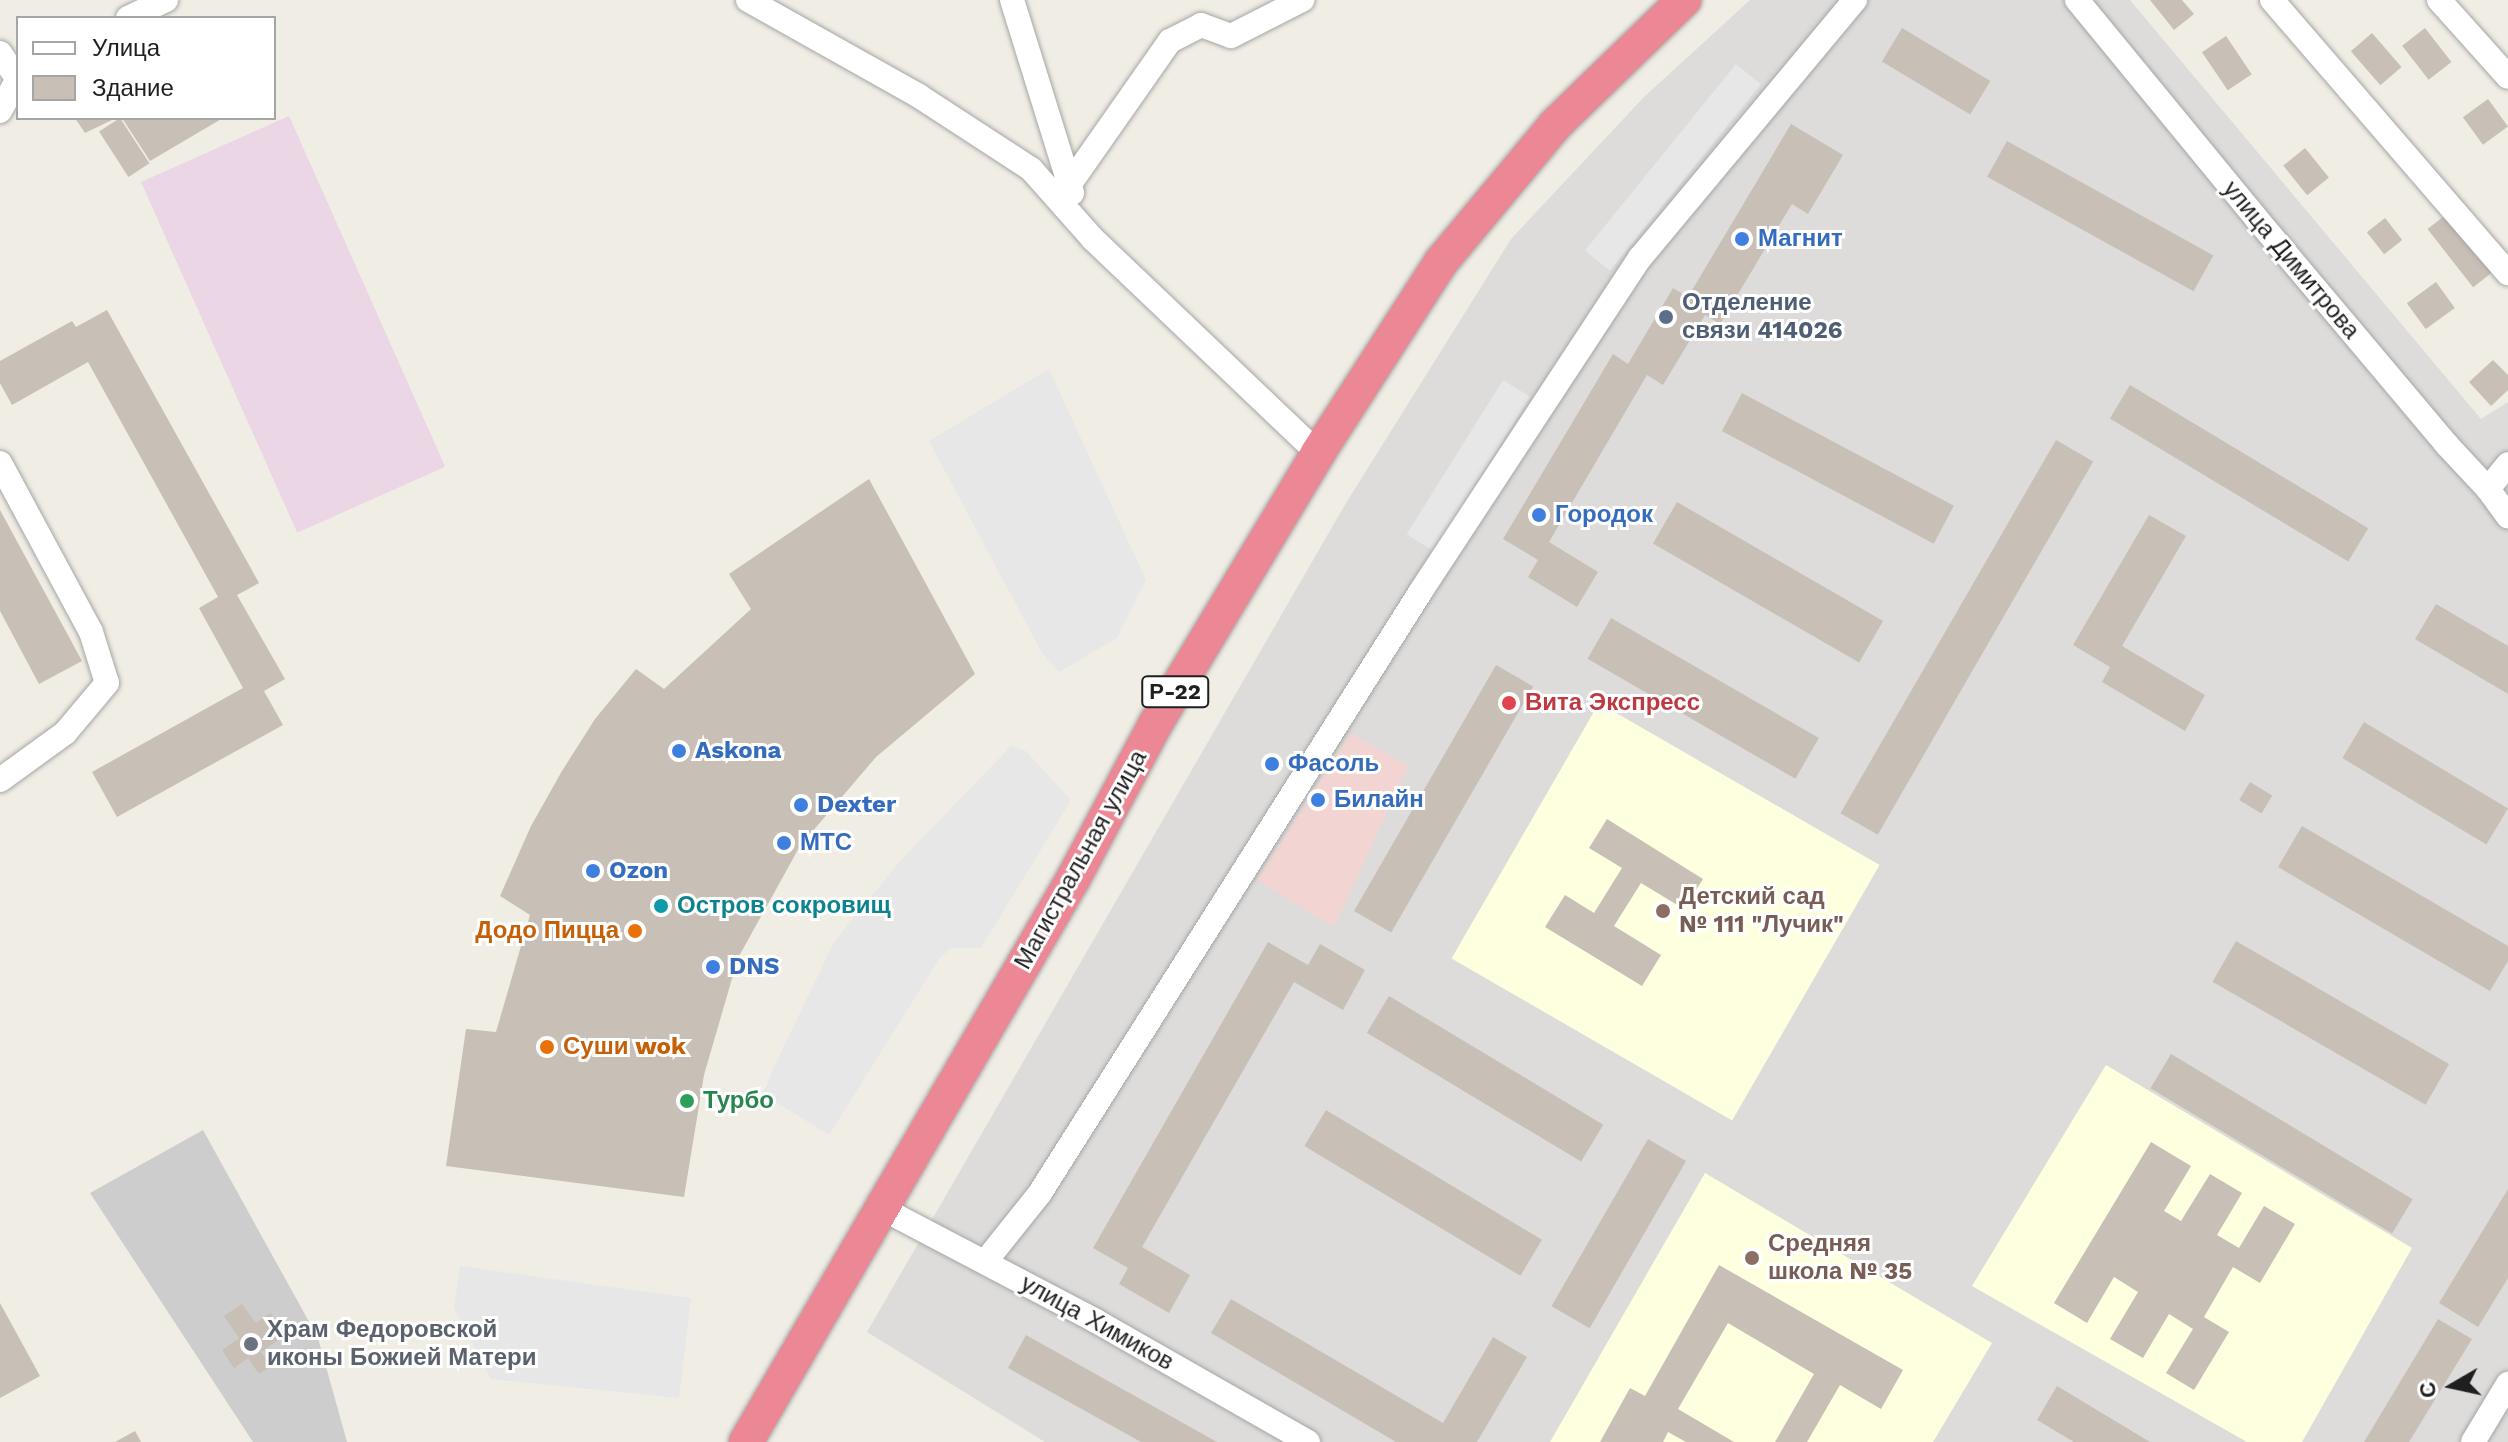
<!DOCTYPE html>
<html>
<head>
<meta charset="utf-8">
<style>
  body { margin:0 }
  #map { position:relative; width:2508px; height:1442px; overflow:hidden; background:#f0ede4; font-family:"Work Sans",sans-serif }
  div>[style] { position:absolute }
  .residential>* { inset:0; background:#dddcdb }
  .commercial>* { inset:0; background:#f2d5d2 }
  .industrial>* { inset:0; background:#ead6e5; transform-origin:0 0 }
  .education>* { inset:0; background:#fdffde; transform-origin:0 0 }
  .religious>* { inset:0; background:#cdcdcd }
  .parking>* { inset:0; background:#e7e7e7; transform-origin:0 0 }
  .building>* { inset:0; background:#c8bfb7; transform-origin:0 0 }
  .roads { filter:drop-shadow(0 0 2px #a6a6a6) drop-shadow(0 0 2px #a6a6a6) }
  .minor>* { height:24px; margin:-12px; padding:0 12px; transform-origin:12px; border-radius:12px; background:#fff }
  .highway>* { height:34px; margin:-17px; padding:0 17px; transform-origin:17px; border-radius:17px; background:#ec8795 }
  .dots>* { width:22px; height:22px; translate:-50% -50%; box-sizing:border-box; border:4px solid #fff; border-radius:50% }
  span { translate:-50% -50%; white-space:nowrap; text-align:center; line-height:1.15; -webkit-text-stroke:6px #fff; paint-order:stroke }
  .shield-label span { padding:2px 6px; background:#fff; border:2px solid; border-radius:6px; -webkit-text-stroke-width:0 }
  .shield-label { font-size:22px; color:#1f1f1f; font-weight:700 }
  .shop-label { font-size:24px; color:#366cbe; font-weight:700 }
  .left { translate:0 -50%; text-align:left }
  .street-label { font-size:24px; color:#1f1f1f }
  .service-label { font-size:24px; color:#4e5e75; font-weight:700 }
  .health-label { font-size:24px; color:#be3a42; font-weight:700 }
  .education-label { font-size:24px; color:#785e54; font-weight:700 }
  .culture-label { font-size:24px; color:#0d838f; font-weight:700 }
  .food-label { font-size:24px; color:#c56008; font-weight:700 }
  .right { translate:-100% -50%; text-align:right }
  .leisure-label { font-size:24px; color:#27864d; font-weight:700 }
  .worship-label { font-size:24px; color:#5b616d; font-weight:700 }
  .legend { position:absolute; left:16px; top:16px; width:260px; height:104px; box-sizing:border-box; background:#fff; border:2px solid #a5a5a5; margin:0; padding:10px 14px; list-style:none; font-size:24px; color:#1f1f1f }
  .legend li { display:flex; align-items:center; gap:16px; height:40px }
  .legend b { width:40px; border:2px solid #a5a5a5 }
  .north { position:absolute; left:2412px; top:1346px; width:80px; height:80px; -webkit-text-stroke:6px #fff; paint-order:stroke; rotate:261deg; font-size:22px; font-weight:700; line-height:32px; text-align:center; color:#1f1f1f }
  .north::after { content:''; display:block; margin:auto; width:28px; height:36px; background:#1f1f1f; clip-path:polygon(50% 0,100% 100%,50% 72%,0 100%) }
</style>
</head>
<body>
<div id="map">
  <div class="residential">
    <i style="clip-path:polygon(1750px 0,2130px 0,2481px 419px,2508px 402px,2508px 1442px,1045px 1442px,867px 1332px,1346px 503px,1511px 239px,1644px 97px)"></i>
  </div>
  <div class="commercial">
    <i style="clip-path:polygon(1351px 733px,1408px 766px,1334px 927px,1257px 880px)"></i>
  </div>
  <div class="industrial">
    <i style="left:289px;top:116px;width:384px;height:162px;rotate:66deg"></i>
  </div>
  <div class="education">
    <i style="left:1599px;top:703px;width:324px;height:295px;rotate:30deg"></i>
    <i style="clip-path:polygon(2106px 1065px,2412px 1248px,2302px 1442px,2247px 1442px,1972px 1286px)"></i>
    <i style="clip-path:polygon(1705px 1173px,1992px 1343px,1933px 1442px,1550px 1442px)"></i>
  </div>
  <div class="religious">
    <i style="clip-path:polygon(203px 1130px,318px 1338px,347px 1442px,253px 1442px,90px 1193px)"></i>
  </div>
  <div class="parking">
    <i style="left:1736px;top:64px;width:32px;height:240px;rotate:39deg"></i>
    <i style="clip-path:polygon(1049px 369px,1146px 580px,1117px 638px,1059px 672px,1042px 653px,929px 441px)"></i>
    <i style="left:1503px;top:380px;width:32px;height:182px;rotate:32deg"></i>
    <i style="clip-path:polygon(1011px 746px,1026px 751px,1071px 800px,981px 948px,951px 948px,939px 959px,829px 1135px,763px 1094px,774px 1067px,834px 942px,902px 859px)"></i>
    <i style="clip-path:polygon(460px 1266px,691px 1298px,679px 1398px,491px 1379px,454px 1308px)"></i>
  </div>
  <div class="building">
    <i style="clip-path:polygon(2150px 0,2182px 0,2194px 14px,2174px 30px)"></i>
    <i style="left:1902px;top:28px;width:103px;height:39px;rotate:31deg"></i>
    <i style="left:2425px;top:28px;width:43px;height:29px;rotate:52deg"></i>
    <i style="left:2372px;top:33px;width:45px;height:28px;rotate:49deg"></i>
    <i style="left:2226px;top:36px;width:46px;height:29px;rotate:56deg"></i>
    <i style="left:2488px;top:99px;width:34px;height:31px;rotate:54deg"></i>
    <i style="clip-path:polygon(75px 118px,116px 118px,85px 133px)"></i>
    <i style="left:120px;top:118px;width:54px;height:25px;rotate:57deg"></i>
    <i style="clip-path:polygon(122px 118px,223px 118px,150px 161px)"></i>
    <i style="clip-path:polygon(1791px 124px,1843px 155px,1808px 214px,1792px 204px,1720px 324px,1705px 315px,1663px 385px,1647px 375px,1549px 542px,1598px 572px,1577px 607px,1528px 577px,1538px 560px,1503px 539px,1613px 354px,1628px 364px,1673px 288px,1688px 297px)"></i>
    <i style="left:2007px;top:141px;width:236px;height:41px;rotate:29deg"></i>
    <i style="left:2305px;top:148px;width:38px;height:28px;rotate:51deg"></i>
    <i style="left:2448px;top:213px;width:74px;height:26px;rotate:52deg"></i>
    <i style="left:2385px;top:218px;width:28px;height:23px;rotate:52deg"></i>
    <i style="left:2436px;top:282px;width:32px;height:36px;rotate:54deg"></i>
    <i style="clip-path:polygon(107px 310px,259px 583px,237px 595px,285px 679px,264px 691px,283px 725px,117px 817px,92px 772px,243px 688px,199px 608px,218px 597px,88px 362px,12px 405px,0 383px,0 361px,72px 321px,76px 327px)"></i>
    <i style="clip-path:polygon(2493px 360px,2508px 375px,2508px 390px,2491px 406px,2469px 382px)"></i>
    <i style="left:2130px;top:385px;width:278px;height:39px;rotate:31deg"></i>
    <i style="left:1742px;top:393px;width:240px;height:43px;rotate:28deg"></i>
    <i style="left:2056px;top:440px;width:43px;height:431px;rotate:30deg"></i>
    <i style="clip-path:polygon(869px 479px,975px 674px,876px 757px,800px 846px,738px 958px,704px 1075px,684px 1197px,446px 1166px,466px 1029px,496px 1032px,530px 915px,500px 896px,531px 826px,562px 771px,595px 719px,636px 669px,664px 689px,751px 609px,729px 574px)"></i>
    <i style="left:1677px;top:502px;width:238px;height:48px;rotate:30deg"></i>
    <i style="clip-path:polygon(0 510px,82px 661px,39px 684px,0 611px)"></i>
    <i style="clip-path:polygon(2149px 515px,2186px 536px,2122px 646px,2205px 695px,2185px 731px,2102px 682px,2110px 667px,2073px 645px)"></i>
    <i style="clip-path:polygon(2436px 604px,2508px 646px,2508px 694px,2415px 639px)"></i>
    <i style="left:1611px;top:618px;width:240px;height:47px;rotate:30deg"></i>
    <i style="left:1496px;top:665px;width:43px;height:284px;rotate:30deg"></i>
    <i style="left:2364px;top:722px;width:168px;height:42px;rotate:31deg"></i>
    <i style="left:2250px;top:782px;width:26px;height:21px;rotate:31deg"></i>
    <i style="clip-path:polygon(1607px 819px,1703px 879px,1684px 909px,1641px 883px,1614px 926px,1661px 955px,1642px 986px,1545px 927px,1565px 895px,1594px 913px,1622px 868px,1589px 848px)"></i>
    <i style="clip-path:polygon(2302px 826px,2508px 946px,2508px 961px,2490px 991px,2278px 867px)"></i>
    <i style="left:2236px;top:941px;width:246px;height:47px;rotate:30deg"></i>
    <i style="clip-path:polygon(1268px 942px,1308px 965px,1320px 944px,1365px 970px,1343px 1010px,1294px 982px,1142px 1247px,1190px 1275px,1169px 1313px,1119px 1284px,1128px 1268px,1093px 1248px)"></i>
    <i style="left:1389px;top:996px;width:250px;height:43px;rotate:31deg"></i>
    <i style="left:2171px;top:1054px;width:282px;height:40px;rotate:31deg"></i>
    <i style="left:1326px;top:1110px;width:252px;height:42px;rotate:31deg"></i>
    <i style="left:1648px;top:1139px;width:44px;height:193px;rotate:30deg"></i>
    <i style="clip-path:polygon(2151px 1142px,2191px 1166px,2164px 1211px,2181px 1221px,2210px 1174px,2242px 1193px,2217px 1235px,2239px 1248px,2264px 1206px,2295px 1224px,2260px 1283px,2233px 1267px,2204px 1317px,2229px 1332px,2194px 1390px,2166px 1373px,2193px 1329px,2169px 1314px,2143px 1358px,2110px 1339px,2138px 1292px,2114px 1277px,2087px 1323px,2054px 1303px)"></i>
    <i style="clip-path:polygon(2508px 1189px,2508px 1278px,2478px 1327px,2439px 1303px)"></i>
    <i style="clip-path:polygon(1719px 1265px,1903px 1370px,1881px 1409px,1840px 1385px,1807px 1442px,1775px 1442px,1814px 1374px,1728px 1323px,1678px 1409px,1734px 1442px,1686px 1442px,1668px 1432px,1663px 1442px,1600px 1442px,1630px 1388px,1645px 1396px)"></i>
    <i style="clip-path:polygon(1231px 1299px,1443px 1423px,1493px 1337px,1527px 1357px,1477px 1442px,1396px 1442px,1211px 1333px)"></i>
    <i style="clip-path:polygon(0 1303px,40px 1376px,0 1398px)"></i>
    <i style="clip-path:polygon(242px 1304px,256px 1323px,270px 1313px,285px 1335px,261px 1352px,271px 1366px,259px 1374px,248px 1358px,234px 1368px,222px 1350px,239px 1338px,224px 1316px)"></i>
    <i style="clip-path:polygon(2438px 1319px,2472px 1339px,2409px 1442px,2364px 1442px)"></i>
    <i style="clip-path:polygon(1026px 1335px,1217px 1442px,1141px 1442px,1008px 1368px)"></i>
    <i style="clip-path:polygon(2057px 1386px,2150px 1442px,2074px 1442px,2037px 1420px)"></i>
    <i style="clip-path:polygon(135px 1431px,141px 1442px,115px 1442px)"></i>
  </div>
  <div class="roads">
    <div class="minor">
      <i style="left:748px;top:0;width:196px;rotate:29.3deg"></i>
      <i style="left:919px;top:96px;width:134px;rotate:33.1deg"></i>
      <i style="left:1031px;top:169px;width:94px;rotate:48.5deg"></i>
      <i style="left:1093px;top:239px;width:311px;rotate:43.6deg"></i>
      <i style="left:1012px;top:0;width:202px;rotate:72.7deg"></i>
      <i style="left:2077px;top:0;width:282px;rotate:50.6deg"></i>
      <i style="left:2256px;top:218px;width:297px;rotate:49.9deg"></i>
      <i style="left:2447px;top:445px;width:60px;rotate:47deg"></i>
      <i style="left:2488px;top:489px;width:34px;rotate:54deg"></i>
      <i style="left:2272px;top:0;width:361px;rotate:49.2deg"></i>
      <i style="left:2439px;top:0;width:103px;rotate:48.1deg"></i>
      <i style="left:128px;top:18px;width:42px;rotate:-25.3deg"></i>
      <i style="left:0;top:53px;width:30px;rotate:56deg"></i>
      <i style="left:0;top:111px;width:38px;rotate:-61deg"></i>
      <i style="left:1069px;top:185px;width:176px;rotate:-55deg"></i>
      <i style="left:1170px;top:41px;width:35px;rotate:-27deg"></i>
      <i style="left:1201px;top:25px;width:32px;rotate:20deg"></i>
      <i style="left:1231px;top:36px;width:80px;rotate:-26.9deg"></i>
      <i style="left:0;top:463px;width:192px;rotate:61.7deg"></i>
      <i style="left:91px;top:632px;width:53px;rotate:72.6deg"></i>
      <i style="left:107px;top:683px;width:65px;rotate:130deg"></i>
      <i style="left:65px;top:733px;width:80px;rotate:144.1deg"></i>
      <i style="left:2488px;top:489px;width:32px;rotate:-51deg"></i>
      <i style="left:883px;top:1209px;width:241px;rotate:27.7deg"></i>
      <i style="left:1096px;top:1321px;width:244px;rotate:29.7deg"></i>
      <i style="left:985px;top:1262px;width:88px;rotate:-51.4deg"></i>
      <i style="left:1040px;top:1193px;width:712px;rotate:-57.67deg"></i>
      <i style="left:1421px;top:591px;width:399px;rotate:-56.7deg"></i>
      <i style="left:1640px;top:258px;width:336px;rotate:-50.2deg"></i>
      <i style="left:2473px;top:1442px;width:68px;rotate:-58.9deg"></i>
    </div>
    <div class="highway">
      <i style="left:746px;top:1442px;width:651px;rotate:-59.85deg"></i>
      <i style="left:1073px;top:879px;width:177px;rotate:-62deg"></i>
      <i style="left:1156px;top:723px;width:315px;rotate:-59deg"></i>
      <i style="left:1318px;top:453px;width:227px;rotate:-57.2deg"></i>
      <i style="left:1441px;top:262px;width:178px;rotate:-50.2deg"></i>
      <i style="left:1555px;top:125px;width:180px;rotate:-44.1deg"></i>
    </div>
  </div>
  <div class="dots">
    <i style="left:1742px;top:239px;background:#3f7fe0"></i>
    <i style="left:1666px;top:317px;background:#5c6f8a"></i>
    <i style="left:1539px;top:515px;background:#3f7fe0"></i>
    <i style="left:1509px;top:703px;background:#e0444e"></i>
    <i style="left:679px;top:751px;background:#3f7fe0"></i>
    <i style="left:1272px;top:764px;background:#3f7fe0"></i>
    <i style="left:1318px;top:800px;background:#3f7fe0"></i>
    <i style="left:801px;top:805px;background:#3f7fe0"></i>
    <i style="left:784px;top:843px;background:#3f7fe0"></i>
    <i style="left:593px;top:871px;background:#3f7fe0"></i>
    <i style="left:661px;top:906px;background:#0f9aa8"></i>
    <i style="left:1663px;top:911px;background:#8d6e63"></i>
    <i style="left:635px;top:931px;background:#e8710a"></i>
    <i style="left:713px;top:967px;background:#3f7fe0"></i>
    <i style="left:547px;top:1047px;background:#e8710a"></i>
    <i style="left:687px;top:1101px;background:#2e9e5b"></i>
    <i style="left:1752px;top:1258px;background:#8d6e63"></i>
    <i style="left:251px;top:1344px;background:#6b7280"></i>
  </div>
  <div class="shield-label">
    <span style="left:1175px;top:692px">Р-22</span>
  </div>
  <div class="shop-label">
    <span class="left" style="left:1758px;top:239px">Магнит</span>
    <span class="left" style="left:1555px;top:515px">Городок</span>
    <span class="left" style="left:695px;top:751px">Askona</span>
    <span class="left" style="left:1288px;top:764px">Фасоль</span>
    <span class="left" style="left:1334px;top:800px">Билайн</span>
    <span class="left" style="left:817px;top:805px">Dexter</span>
    <span class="left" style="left:800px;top:843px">МТС</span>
    <span class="left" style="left:609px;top:871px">Ozon</span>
    <span class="left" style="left:729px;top:967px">DNS</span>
  </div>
  <div class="street-label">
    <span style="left:2291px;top:260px;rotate:50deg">улица Димитрова</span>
    <span style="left:1081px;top:860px;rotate:-61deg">Магистральная улица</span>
    <span style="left:1097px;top:1323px;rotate:29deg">улица Химиков</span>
  </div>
  <div class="service-label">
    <span class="left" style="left:1682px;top:317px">Отделение<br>связи 414026</span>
  </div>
  <div class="health-label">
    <span class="left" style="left:1525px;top:703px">Вита Экспресс</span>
  </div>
  <div class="education-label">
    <span class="left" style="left:1679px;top:911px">Детский сад<br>№ 111 "Лучик"</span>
    <span class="left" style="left:1768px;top:1258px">Средняя<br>школа № 35</span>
  </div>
  <div class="culture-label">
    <span class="left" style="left:677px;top:906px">Остров сокровищ</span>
  </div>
  <div class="food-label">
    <span class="right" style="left:619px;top:931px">Додо Пицца</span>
    <span class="left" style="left:563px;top:1047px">Суши wok</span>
  </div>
  <div class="leisure-label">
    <span class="left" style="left:703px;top:1101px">Турбо</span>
  </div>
  <div class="worship-label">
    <span class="left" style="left:267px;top:1344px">Храм Федоровской<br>иконы Божией Матери</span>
  </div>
  <ul class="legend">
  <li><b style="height:10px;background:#fff"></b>Улица</li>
  <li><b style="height:22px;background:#c8bfb7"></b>Здание</li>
  </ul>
  <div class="north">С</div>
</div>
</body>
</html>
